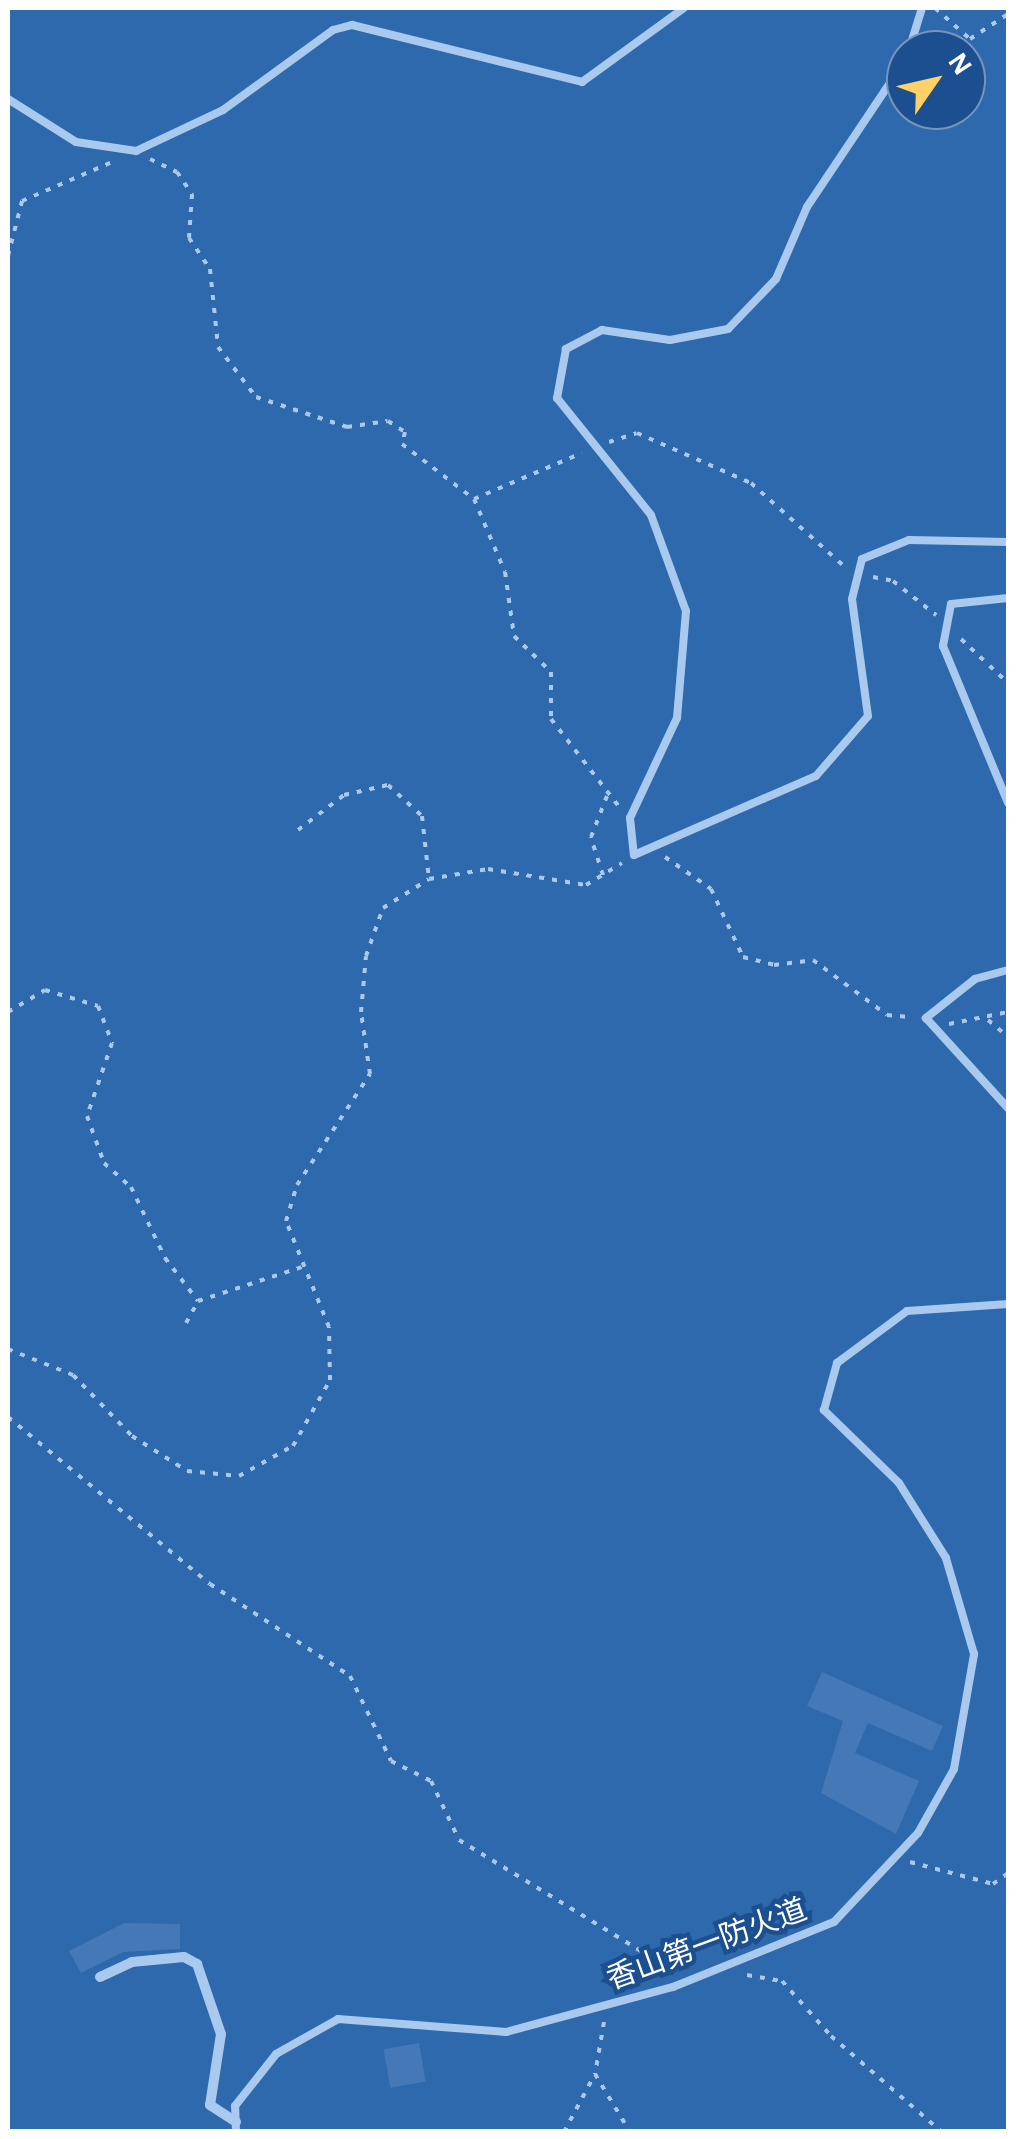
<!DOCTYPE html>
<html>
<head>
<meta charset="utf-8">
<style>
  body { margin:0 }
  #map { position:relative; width:1016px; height:2139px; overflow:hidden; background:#1b4f8f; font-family:"Alegreya Sans","Noto Sans SC",sans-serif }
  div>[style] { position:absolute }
  .green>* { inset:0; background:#2e69ad }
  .building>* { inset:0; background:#4478b7; transform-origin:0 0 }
  .path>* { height:4px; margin-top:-2px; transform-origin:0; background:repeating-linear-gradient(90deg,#a9c9ee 0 5px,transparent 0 13px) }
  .service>* { height:8px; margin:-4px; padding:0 4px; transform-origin:4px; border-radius:4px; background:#a9c9ee }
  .minor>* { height:10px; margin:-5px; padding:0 5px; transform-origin:5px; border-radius:5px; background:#a9c9ee }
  span { translate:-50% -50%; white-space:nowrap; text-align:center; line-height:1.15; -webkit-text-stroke:9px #1b4f8f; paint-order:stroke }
  .street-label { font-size:30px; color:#fff }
  .frame { position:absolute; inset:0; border:10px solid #fff; pointer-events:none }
  .north { position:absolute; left:886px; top:30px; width:100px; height:100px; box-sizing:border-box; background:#1b4f8f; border:2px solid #7695bc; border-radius:50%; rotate:56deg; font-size:28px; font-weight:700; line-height:40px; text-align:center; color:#fff }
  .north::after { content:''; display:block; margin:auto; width:35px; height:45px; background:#ffd166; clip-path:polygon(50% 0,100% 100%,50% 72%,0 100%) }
</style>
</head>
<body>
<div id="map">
  <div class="green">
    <i style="clip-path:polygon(evenodd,8px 8px,1008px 8px,1008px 2131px,8px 2132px,8px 8px,906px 50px,966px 50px,966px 110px,906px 110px,906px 50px)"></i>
  </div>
  <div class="building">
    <i style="clip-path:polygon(822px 1672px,943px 1726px,932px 1751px,868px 1723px,855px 1753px,919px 1781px,896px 1834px,821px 1793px,843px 1721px,807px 1706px)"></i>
    <i style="clip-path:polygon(124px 1923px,180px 1924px,180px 1949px,123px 1952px,81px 1973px,69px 1951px)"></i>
    <i style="left:419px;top:2043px;width:39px;height:36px;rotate:80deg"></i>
  </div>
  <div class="path">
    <i style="left:935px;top:8px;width:47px;rotate:41.5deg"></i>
    <i style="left:970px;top:39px;width:45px;rotate:-33.3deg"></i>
    <i style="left:150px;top:159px;width:30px;rotate:26deg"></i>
    <i style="left:177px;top:172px;width:27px;rotate:56deg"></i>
    <i style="left:192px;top:194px;width:44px;rotate:93.9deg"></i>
    <i style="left:189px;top:238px;width:37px;rotate:56deg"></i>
    <i style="left:210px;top:269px;width:78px;rotate:84.1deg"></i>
    <i style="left:218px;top:347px;width:63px;rotate:52.8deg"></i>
    <i style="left:256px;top:397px;width:96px;rotate:18.2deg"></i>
    <i style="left:347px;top:427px;width:41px;rotate:-8.3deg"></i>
    <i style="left:388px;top:421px;width:20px;rotate:33deg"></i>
    <i style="left:405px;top:432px;width:12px;rotate:104deg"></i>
    <i style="left:402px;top:444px;width:91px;rotate:37.4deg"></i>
    <i style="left:474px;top:499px;width:117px;rotate:-23.1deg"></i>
    <i style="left:8px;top:256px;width:57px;rotate:-75.7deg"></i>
    <i style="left:22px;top:201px;width:96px;rotate:-23.4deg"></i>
    <i style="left:609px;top:442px;width:29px;rotate:-18deg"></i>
    <i style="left:637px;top:433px;width:124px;rotate:23.7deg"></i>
    <i style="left:751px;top:483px;width:126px;rotate:41.8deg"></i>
    <i style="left:474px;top:499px;width:79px;rotate:67deg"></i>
    <i style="left:505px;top:572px;width:65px;rotate:82deg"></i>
    <i style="left:514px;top:636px;width:52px;rotate:44.2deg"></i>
    <i style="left:551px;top:672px;width:47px;rotate:90deg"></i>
    <i style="left:551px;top:719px;width:113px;rotate:52.2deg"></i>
    <i style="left:873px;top:577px;width:20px;rotate:11deg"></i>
    <i style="left:893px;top:581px;width:55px;rotate:38.3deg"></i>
    <i style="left:961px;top:639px;width:64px;rotate:43.1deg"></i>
    <i style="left:298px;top:830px;width:58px;rotate:-37.3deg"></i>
    <i style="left:344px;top:795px;width:45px;rotate:-12.8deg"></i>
    <i style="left:388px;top:785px;width:46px;rotate:42.4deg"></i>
    <i style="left:422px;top:816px;width:63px;rotate:83.7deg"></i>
    <i style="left:665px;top:857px;width:56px;rotate:34.8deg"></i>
    <i style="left:711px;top:889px;width:75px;rotate:64.8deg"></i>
    <i style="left:743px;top:957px;width:32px;rotate:14deg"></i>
    <i style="left:774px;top:965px;width:39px;rotate:-7deg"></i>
    <i style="left:813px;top:960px;width:92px;rotate:36.6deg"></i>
    <i style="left:887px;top:1015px;width:25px;rotate:5deg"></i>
    <i style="left:603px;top:875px;width:40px;rotate:-108deg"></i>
    <i style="left:591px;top:837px;width:44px;rotate:-68.7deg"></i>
    <i style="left:8px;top:1012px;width:43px;rotate:-30.7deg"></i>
    <i style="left:45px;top:990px;width:55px;rotate:16.8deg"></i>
    <i style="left:98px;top:1006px;width:40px;rotate:69deg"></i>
    <i style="left:112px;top:1043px;width:77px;rotate:108.9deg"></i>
    <i style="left:87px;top:1116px;width:50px;rotate:70.1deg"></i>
    <i style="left:104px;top:1163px;width:36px;rotate:42deg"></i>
    <i style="left:131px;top:1187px;width:79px;rotate:64.4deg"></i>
    <i style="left:165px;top:1258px;width:54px;rotate:52.5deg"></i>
    <i style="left:198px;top:1301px;width:109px;rotate:-18.1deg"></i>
    <i style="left:988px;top:1020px;width:26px;rotate:40deg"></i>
    <i style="left:949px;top:1024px;width:60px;rotate:-11.5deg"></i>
    <i style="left:186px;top:1323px;width:25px;rotate:-61deg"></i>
    <i style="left:8px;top:1349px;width:70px;rotate:21.8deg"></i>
    <i style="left:73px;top:1375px;width:85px;rotate:46deg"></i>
    <i style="left:132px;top:1436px;width:65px;rotate:32.5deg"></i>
    <i style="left:187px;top:1471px;width:52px;rotate:5.5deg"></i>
    <i style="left:239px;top:1476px;width:62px;rotate:-29.1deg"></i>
    <i style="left:293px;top:1446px;width:76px;rotate:-60.7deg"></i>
    <i style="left:330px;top:1380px;width:53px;rotate:-91.1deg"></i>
    <i style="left:329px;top:1327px;width:114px;rotate:-112.1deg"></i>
    <i style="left:286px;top:1221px;width:38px;rotate:-73deg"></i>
    <i style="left:297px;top:1185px;width:133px;rotate:-56.7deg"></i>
    <i style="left:370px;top:1074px;width:63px;rotate:-98.3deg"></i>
    <i style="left:361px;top:1012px;width:56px;rotate:-84.9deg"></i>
    <i style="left:366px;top:956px;width:51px;rotate:-70.5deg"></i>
    <i style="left:383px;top:908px;width:54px;rotate:-32.2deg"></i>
    <i style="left:429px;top:879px;width:60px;rotate:-9.6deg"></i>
    <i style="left:488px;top:869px;width:99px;rotate:9.3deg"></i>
    <i style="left:586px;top:885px;width:42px;rotate:-31.4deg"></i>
    <i style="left:8px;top:1417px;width:262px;rotate:39.6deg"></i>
    <i style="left:210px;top:1584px;width:168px;rotate:33.3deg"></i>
    <i style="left:350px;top:1676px;width:94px;rotate:64.2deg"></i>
    <i style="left:391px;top:1761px;width:45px;rotate:26.6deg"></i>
    <i style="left:431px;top:1781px;width:65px;rotate:64.6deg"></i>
    <i style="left:459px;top:1840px;width:250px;rotate:31.4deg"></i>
    <i style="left:910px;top:1862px;width:86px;rotate:14.8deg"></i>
    <i style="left:993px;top:1884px;width:19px;rotate:-36deg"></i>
    <i style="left:747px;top:1975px;width:36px;rotate:10deg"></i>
    <i style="left:782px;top:1981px;width:74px;rotate:48.3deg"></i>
    <i style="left:831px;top:2036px;width:147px;rotate:40.9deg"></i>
    <i style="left:604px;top:2022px;width:53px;rotate:99.8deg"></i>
    <i style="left:595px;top:2074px;width:68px;rotate:58.9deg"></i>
    <i style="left:564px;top:2132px;width:66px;rotate:-61.9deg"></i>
  </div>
  <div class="service">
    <i style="left:909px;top:50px;width:44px;rotate:-72.8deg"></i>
    <i style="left:906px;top:59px;width:178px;rotate:123.8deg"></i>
    <i style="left:807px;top:207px;width:78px;rotate:113.3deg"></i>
    <i style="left:776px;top:279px;width:69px;rotate:133.8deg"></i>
    <i style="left:728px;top:329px;width:59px;rotate:169.3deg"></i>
    <i style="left:670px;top:340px;width:69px;rotate:-171.6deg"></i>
    <i style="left:602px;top:330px;width:41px;rotate:152.2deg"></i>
    <i style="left:566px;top:349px;width:50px;rotate:100.4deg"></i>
    <i style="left:557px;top:398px;width:150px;rotate:51.2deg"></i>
    <i style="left:651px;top:515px;width:102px;rotate:70deg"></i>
    <i style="left:686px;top:611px;width:107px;rotate:94.8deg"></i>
    <i style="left:677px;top:718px;width:110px;rotate:115.2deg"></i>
    <i style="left:630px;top:818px;width:37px;rotate:84deg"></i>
    <i style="left:634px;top:855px;width:198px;rotate:-23.5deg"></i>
    <i style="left:816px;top:776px;width:79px;rotate:-49.1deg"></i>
    <i style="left:868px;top:716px;width:118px;rotate:-97.8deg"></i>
    <i style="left:852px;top:599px;width:41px;rotate:-76deg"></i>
    <i style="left:862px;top:559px;width:51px;rotate:-22deg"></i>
    <i style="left:909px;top:540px;width:99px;rotate:1.2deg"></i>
    <i style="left:8px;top:99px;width:80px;rotate:32.3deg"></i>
    <i style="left:76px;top:142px;width:61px;rotate:8.5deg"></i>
    <i style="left:136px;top:151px;width:96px;rotate:-25.2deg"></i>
    <i style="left:223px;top:110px;width:136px;rotate:-36deg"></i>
    <i style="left:333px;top:30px;width:20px;rotate:-15deg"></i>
    <i style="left:352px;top:25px;width:237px;rotate:13.9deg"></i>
    <i style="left:582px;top:82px;width:126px;rotate:-36deg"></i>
    <i style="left:1008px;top:598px;width:57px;rotate:174deg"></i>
    <i style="left:951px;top:604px;width:43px;rotate:100.8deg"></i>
    <i style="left:943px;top:646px;width:170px;rotate:67.5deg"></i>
    <i style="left:1008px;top:970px;width:34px;rotate:165deg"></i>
    <i style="left:975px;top:979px;width:63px;rotate:141.5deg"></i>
    <i style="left:926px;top:1018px;width:122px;rotate:47.7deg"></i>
    <i style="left:236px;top:2132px;width:26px;rotate:-92deg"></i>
    <i style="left:235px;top:2106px;width:66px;rotate:-51.7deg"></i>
    <i style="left:276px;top:2054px;width:71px;rotate:-29.4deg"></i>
    <i style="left:338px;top:2019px;width:169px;rotate:4.4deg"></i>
    <i style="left:506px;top:2032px;width:173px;rotate:-15.1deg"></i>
    <i style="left:673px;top:1987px;width:174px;rotate:-22deg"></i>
    <i style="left:834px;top:1922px;width:122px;rotate:-46.7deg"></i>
    <i style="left:918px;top:1833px;width:73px;rotate:-60.6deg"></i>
    <i style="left:954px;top:1769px;width:117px;rotate:-80.1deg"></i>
    <i style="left:974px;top:1654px;width:100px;rotate:-106.3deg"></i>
    <i style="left:946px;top:1558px;width:89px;rotate:-122.1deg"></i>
    <i style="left:899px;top:1483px;width:105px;rotate:-135.8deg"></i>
    <i style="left:824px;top:1410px;width:49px;rotate:-74.5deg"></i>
    <i style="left:837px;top:1363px;width:87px;rotate:-36.6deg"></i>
    <i style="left:907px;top:1311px;width:101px;rotate:-4deg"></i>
  </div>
  <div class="minor">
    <i style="left:100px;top:1977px;width:35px;rotate:-25deg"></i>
    <i style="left:132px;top:1962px;width:52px;rotate:-5.5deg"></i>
    <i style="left:184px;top:1957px;width:15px;rotate:28deg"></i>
    <i style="left:197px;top:1964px;width:74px;rotate:71.1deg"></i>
    <i style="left:221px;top:2034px;width:72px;rotate:98.8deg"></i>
    <i style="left:210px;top:2105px;width:31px;rotate:33deg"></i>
  </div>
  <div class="street-label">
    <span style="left:707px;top:1945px;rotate:-20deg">香山第一防火道</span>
  </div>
  <div class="frame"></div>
  <div class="north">N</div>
</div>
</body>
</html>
